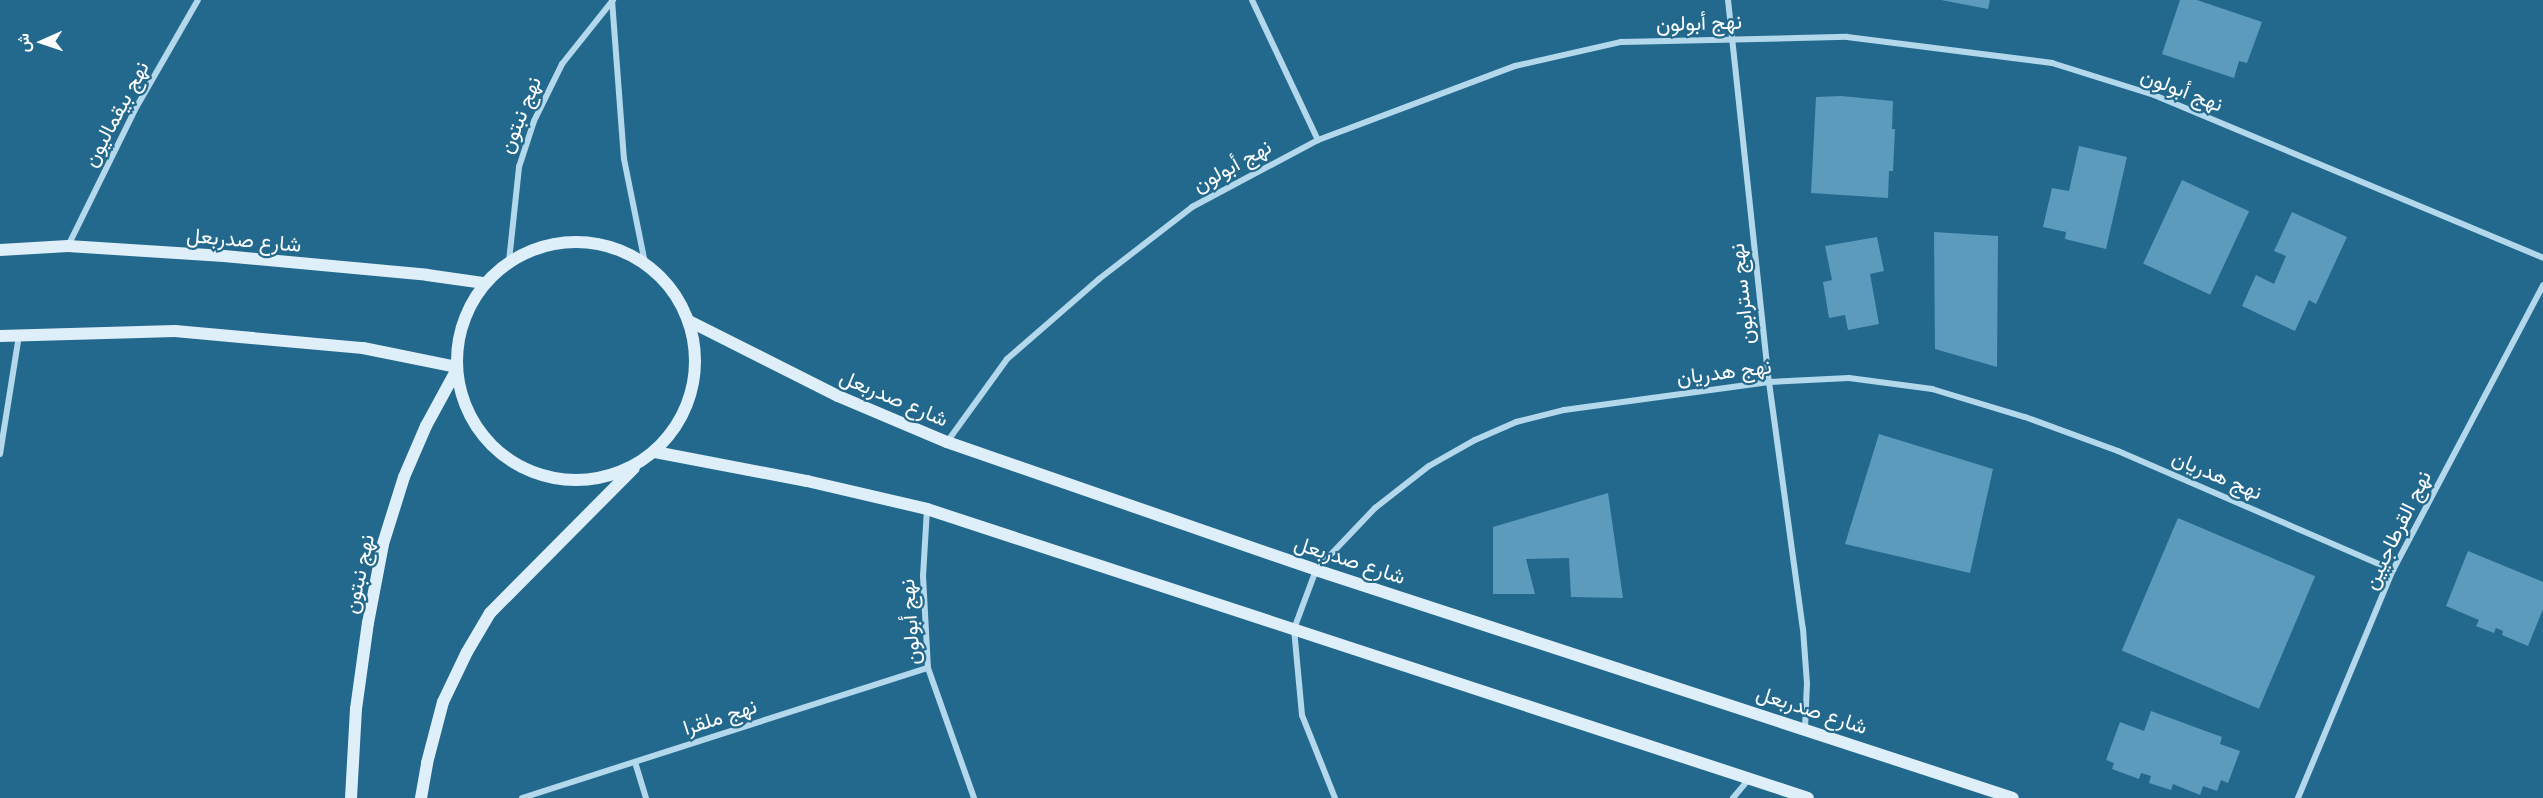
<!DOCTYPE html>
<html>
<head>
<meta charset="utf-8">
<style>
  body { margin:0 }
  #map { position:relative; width:2543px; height:798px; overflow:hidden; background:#23698e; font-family:Roboto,Vazirmatn,sans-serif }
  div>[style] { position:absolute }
  .building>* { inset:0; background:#5c9bbc; transform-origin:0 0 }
  .street>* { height:6px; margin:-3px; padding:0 3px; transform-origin:3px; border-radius:3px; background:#b3d8eb }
  .secondary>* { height:12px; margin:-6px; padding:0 6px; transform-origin:6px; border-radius:6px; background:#deeff9 }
  .secondary>.ring { margin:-6px; padding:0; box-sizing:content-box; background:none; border:12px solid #deeff9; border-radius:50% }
  span { translate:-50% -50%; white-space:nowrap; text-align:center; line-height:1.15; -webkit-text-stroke:4.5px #23698e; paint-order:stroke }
  .street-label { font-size:21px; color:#fff }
  .north { position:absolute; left:12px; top:12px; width:60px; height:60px; -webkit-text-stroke:4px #23698e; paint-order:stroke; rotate:267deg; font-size:16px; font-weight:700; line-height:24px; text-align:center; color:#fff }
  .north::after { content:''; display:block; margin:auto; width:21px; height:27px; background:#fff; clip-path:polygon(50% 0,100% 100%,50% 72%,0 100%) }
</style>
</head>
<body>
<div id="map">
  <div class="building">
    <i style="clip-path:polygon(1941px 0,1990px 0,1988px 9px)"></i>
    <i style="clip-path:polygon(2180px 0,2197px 0,2262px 22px,2247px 63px,2239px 61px,2234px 78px,2162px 54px)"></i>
    <i style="clip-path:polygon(1841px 96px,1893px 101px,1892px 129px,1895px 129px,1893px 171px,1889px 171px,1888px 198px,1811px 193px,1816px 97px)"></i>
    <i style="clip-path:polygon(2079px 146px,2127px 157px,2106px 249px,2065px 239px,2066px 232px,2043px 227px,2052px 188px,2069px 191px)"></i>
    <i style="left:2182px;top:180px;width:74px;height:92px;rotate:25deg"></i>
    <i style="clip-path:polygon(2292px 212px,2347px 237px,2316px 304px,2309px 300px,2295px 331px,2242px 306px,2256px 275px,2274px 284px,2286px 256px,2274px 251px)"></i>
    <i style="clip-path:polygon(1934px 232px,1998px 236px,1997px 367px,1935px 349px)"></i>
    <i style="clip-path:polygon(1877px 237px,1884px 271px,1870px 274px,1879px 324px,1848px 330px,1845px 315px,1829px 318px,1823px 282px,1832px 280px,1825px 246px)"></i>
    <i style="clip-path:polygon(1879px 434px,1993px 469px,1970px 573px,1845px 544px)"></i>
    <i style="clip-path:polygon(1608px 493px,1623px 598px,1571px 597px,1569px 558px,1526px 559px,1535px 594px,1493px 594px,1493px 527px)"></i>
    <i style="left:2178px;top:518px;width:149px;height:144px;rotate:23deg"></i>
    <i style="clip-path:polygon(2468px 551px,2543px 582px,2543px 609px,2528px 646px,2502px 635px,2503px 631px,2496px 628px,2494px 633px,2476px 626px,2479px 620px,2446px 606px)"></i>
    <i style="clip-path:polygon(2151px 711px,2222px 737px,2220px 744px,2240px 751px,2228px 783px,2221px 780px,2217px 791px,2203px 786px,2200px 795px,2173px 784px,2171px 790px,2149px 783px,2151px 776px,2141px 773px,2139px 779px,2112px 769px,2114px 763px,2106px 760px,2120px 722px,2144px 731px)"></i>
  </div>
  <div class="street">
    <i style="left:612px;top:0;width:159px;rotate:85.7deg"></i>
    <i style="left:624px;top:159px;width:106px;rotate:78.6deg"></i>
    <i style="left:1252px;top:0;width:155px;rotate:64.8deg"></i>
    <i style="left:1728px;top:0;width:384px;rotate:83.9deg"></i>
    <i style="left:1769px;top:382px;width:249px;rotate:82.2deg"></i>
    <i style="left:1803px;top:629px;width:54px;rotate:85.8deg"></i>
    <i style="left:1807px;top:683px;width:45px;rotate:92.5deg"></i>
    <i style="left:68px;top:246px;width:156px;rotate:-63.8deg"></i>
    <i style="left:137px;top:106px;width:122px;rotate:-60.1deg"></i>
    <i style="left:509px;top:261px;width:95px;rotate:-83.9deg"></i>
    <i style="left:519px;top:167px;width:48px;rotate:-71.9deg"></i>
    <i style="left:534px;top:121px;width:64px;rotate:-63.8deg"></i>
    <i style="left:562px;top:64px;width:82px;rotate:-51.4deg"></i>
    <i style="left:947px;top:442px;width:102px;rotate:-54.1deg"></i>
    <i style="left:1007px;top:359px;width:122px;rotate:-41deg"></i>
    <i style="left:1099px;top:279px;width:118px;rotate:-37.7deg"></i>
    <i style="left:1192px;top:207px;width:143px;rotate:-28deg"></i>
    <i style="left:1318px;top:140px;width:210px;rotate:-20.6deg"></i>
    <i style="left:1515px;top:66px;width:109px;rotate:-12.8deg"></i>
    <i style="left:1621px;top:42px;width:226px;rotate:-1.3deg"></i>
    <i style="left:1847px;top:37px;width:207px;rotate:7.2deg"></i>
    <i style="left:2052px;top:63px;width:107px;rotate:17.4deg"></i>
    <i style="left:2154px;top:95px;width:422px;rotate:22.7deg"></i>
    <i style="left:0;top:454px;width:120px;rotate:-80.9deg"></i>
    <i style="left:927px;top:509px;width:67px;rotate:93.4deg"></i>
    <i style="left:923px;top:576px;width:92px;rotate:86.9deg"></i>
    <i style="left:928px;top:668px;width:138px;rotate:70.5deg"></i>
    <i style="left:635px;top:762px;width:38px;rotate:73deg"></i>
    <i style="left:522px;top:798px;width:426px;rotate:-17.8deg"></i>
    <i style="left:1335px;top:798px;width:89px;rotate:-111.7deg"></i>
    <i style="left:1302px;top:715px;width:86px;rotate:-95.3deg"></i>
    <i style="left:1294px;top:629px;width:63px;rotate:-69.6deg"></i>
    <i style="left:1316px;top:570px;width:86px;rotate:-46.4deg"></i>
    <i style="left:1375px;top:508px;width:68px;rotate:-37.9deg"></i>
    <i style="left:1429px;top:466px;width:53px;rotate:-29.5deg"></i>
    <i style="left:1475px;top:440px;width:45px;rotate:-23.7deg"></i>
    <i style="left:1516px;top:422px;width:49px;rotate:-14deg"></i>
    <i style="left:1564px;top:410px;width:207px;rotate:-7.8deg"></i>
    <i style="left:1769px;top:382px;width:80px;rotate:-2.9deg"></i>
    <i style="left:1849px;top:378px;width:84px;rotate:7.5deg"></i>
    <i style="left:1932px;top:389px;width:97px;rotate:16.8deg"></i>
    <i style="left:2025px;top:417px;width:99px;rotate:20.1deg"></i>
    <i style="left:2118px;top:451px;width:300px;rotate:23.4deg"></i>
    <i style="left:1733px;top:798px;width:26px;rotate:-50deg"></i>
    <i style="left:2298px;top:798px;width:247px;rotate:-67.4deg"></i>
    <i style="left:2393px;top:570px;width:322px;rotate:-62.2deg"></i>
  </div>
  <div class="secondary">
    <i class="ring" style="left:457px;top:242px;width:226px;height:226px"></i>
    <i style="left:0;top:250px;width:68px;rotate:-3.4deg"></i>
    <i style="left:68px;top:246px;width:156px;rotate:3.7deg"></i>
    <i style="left:224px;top:256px;width:204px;rotate:5.3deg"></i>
    <i style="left:427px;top:275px;width:58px;rotate:8deg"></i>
    <i style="left:689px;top:321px;width:167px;rotate:26.7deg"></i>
    <i style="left:838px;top:396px;width:118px;rotate:22.9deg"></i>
    <i style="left:947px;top:442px;width:391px;rotate:19.1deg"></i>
    <i style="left:1316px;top:570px;width:733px;rotate:18.11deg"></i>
    <i style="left:0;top:336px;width:175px;rotate:-1.6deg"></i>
    <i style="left:175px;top:331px;width:189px;rotate:5.2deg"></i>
    <i style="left:363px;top:348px;width:95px;rotate:11.5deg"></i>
    <i style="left:655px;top:452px;width:155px;rotate:10.8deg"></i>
    <i style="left:807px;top:481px;width:123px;rotate:13.1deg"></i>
    <i style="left:927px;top:509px;width:927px;rotate:18.16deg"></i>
    <i style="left:351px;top:798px;width:89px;rotate:-86.8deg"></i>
    <i style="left:356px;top:709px;width:87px;rotate:-82.1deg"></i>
    <i style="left:368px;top:623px;width:80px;rotate:-79.2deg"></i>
    <i style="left:383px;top:544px;width:70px;rotate:-72.6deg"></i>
    <i style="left:404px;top:477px;width:56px;rotate:-66.7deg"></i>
    <i style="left:426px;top:426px;width:63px;rotate:-61.4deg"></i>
    <i style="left:421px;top:798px;width:36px;rotate:-80deg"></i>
    <i style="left:427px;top:763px;width:63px;rotate:-75.3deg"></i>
    <i style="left:443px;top:702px;width:55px;rotate:-64.4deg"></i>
    <i style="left:467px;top:652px;width:45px;rotate:-59.5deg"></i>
    <i style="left:490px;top:613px;width:204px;rotate:-45.2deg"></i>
  </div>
  <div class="street-label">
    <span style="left:1699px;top:23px;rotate:-2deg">نهج أبولون</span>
    <span style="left:2182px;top:90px;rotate:21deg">نهج أبولون</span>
    <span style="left:116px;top:114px;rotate:-62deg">نهج بيقماليون</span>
    <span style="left:520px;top:115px;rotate:-68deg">نهج نبتون</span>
    <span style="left:1232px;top:166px;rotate:-29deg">نهج أبولون</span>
    <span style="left:244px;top:240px;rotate:5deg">شارع صدربعل</span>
    <span style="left:1742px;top:294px;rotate:-96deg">نهج سترابون</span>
    <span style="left:1724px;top:372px;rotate:-7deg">نهج هدريان</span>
    <span style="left:894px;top:398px;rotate:23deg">شارع صدربعل</span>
    <span style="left:2217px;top:475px;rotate:23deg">نهج هدريان</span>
    <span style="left:2397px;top:530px;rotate:-64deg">نهج القرطاجيين</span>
    <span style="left:1350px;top:560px;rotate:18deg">شارع صدربعل</span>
    <span style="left:359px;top:574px;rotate:-78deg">نهج نبتون</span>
    <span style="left:910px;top:622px;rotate:-94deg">نهج أبولون</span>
    <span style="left:1812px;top:710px;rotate:18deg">شارع صدربعل</span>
    <span style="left:720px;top:717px;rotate:-18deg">نهج ملقرا</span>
  </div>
  <div class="north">ش</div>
</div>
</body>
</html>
